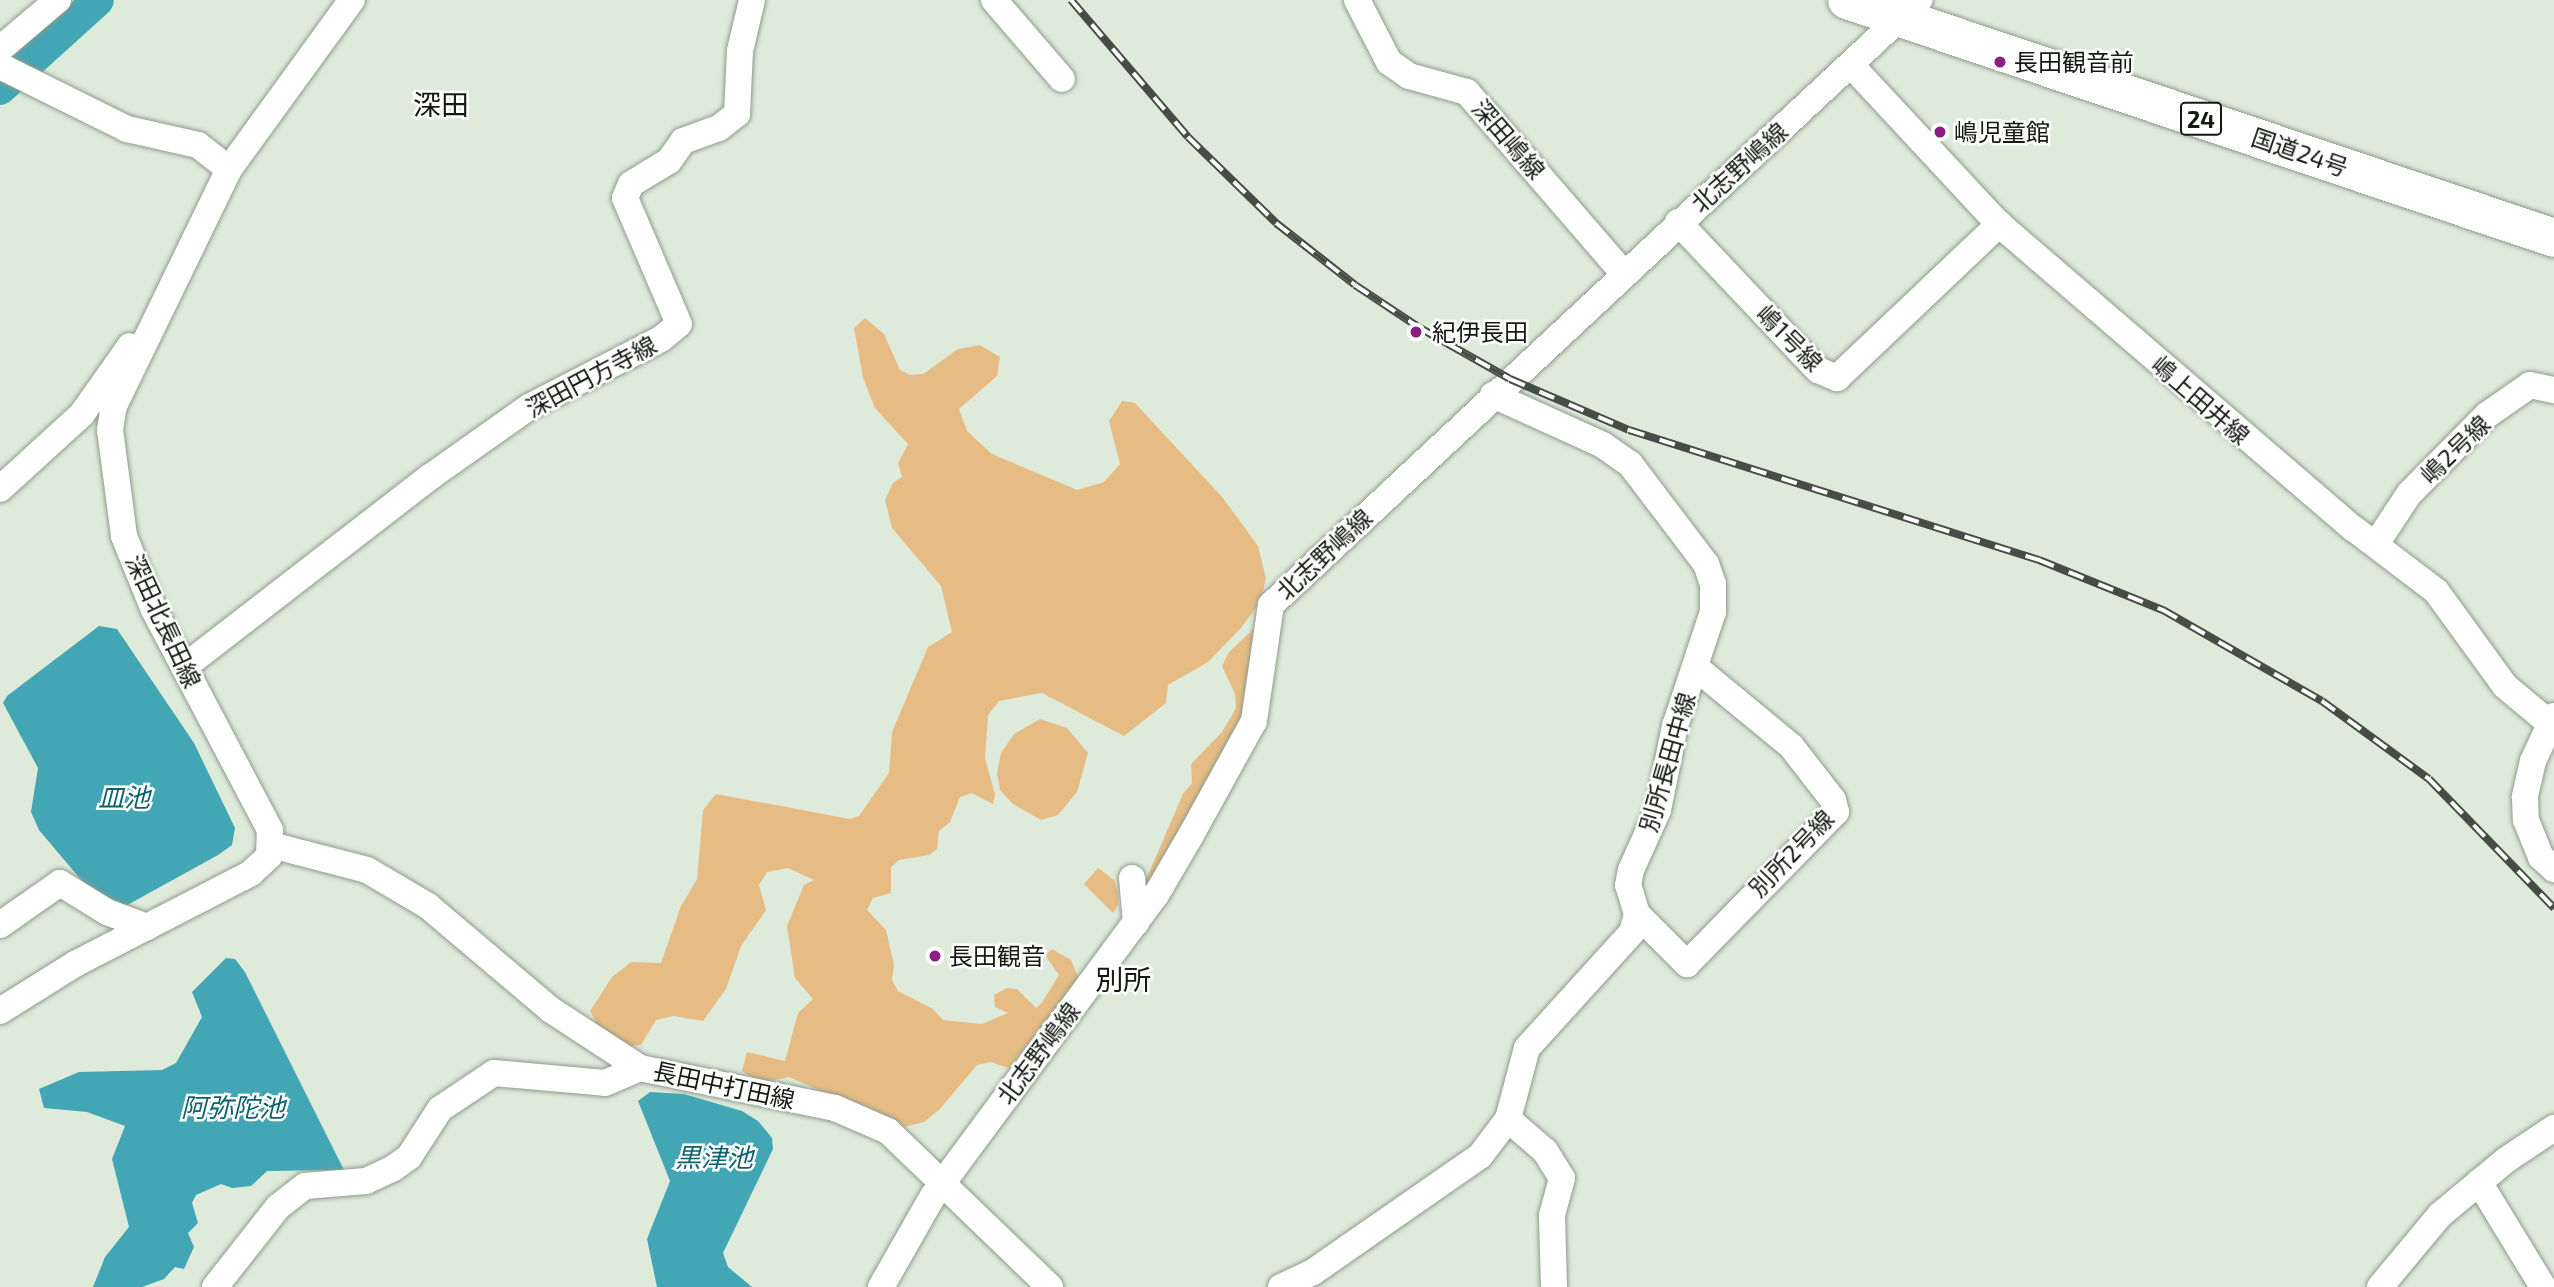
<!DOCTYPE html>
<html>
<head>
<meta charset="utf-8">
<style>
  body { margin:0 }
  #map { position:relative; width:2554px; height:1287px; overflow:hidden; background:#deebdb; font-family:"Exo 2","Noto Sans JP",sans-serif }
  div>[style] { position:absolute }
  .green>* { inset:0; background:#e7bc84 }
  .water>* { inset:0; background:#43a6b4 }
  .river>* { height:32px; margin:-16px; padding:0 16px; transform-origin:16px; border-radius:16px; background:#43a6b4 }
  .roads { filter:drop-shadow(0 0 2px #8e9b8c) drop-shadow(0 0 2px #8e9b8c) }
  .minor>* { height:26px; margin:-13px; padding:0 13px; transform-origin:13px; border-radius:13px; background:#fff }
  .highway>* { height:38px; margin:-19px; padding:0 19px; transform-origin:19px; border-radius:19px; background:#fff }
  .rail>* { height:8px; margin-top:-4px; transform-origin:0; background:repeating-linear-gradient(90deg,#fff 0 16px,#464d45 0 32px); box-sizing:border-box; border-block:2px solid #464d45 }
  .dots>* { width:19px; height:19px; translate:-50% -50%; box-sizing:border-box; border:4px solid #fff; border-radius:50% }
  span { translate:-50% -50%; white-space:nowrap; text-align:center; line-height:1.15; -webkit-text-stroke:5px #fff; paint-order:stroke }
  .shield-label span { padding:2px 5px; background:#fff; border:2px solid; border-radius:5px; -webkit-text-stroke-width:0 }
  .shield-label { font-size:23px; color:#141913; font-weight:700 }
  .poi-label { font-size:24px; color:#141913 }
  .left { translate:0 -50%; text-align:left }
  .street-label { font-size:24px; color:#141913 }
  .water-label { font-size:26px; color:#0f616c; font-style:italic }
  .quarter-label { font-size:28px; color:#141913 }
</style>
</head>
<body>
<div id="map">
  <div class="green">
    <i style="clip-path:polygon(865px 318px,884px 334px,900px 370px,910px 375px,923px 374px,958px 349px,980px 345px,1000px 357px,997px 376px,959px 409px,967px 431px,992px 454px,1077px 490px,1104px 482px,1120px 464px,1109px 421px,1122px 401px,1135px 403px,1223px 498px,1258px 546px,1266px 578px,1261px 601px,1241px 628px,1208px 662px,1168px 685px,1166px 703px,1124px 736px,1042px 693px,999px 701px,988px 715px,985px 758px,995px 795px,993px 804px,972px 793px,960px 797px,950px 822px,939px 831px,937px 849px,929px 855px,899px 860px,891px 867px,891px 893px,873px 898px,867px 910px,886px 930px,894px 965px,892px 980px,898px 991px,933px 1009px,943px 1020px,982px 1024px,1008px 1013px,995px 1007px,994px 995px,1007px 988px,1017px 989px,1036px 1008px,1041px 1004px,1059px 975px,1045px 955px,1052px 949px,1071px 960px,1079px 979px,1009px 1068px,990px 1062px,977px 1065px,939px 1110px,924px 1122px,904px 1127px,789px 1077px,760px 1083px,742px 1071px,747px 1052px,785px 1061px,798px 1013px,813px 999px,795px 978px,787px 926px,804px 885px,814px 880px,788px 868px,767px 872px,759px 885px,766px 910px,741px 946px,726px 989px,703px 1021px,674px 1016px,656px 1020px,641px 1045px,623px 1047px,603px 1035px,590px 1011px,612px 977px,631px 962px,661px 963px,681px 906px,697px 879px,703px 810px,716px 794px,850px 819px,859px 816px,889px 773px,892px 732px,928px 647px,952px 632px,941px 586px,892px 528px,885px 500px,893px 483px,902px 477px,898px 463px,908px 444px,875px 408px,863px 378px,854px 328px)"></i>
    <i style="clip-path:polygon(1259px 624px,1253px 696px,1149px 886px,1144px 884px,1183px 794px,1192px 783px,1191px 764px,1222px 732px,1236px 708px,1235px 694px,1222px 666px,1229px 652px)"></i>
    <i style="clip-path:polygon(1040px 719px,1067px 728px,1088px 753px,1077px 792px,1058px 815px,1041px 820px,1013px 804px,1000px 790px,997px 773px,1001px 753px,1014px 734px)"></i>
    <i style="clip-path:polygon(1098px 868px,1114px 880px,1118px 892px,1118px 905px,1113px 913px,1084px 884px)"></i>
  </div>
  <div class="water">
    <i style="clip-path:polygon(99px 626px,117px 629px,194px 743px,235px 828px,232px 845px,218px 855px,122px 908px,87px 887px,39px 830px,31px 812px,38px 768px,3px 703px,7px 696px)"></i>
    <i style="clip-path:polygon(226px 958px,235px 959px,245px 972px,344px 1170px,267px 1171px,251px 1186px,232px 1188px,221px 1184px,196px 1195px,192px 1203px,198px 1223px,188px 1233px,194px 1247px,184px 1269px,175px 1267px,164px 1279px,142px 1287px,93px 1287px,105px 1257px,129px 1227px,112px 1159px,125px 1126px,87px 1112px,44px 1108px,39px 1089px,79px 1072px,162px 1070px,176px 1063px,202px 1017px,192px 992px)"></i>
    <i style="clip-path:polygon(650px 1092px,684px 1094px,742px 1111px,758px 1121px,772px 1138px,773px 1149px,723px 1253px,728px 1267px,752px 1287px,657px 1287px,647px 1239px,670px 1181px,638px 1101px)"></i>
  </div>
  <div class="river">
    <i style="left:0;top:89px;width:132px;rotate:-42.2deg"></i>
  </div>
  <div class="roads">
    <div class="minor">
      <i style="left:994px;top:0;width:104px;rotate:49.3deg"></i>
      <i style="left:1357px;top:0;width:70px;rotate:62.7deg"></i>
      <i style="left:1389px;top:62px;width:24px;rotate:35deg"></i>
      <i style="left:1409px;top:76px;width:60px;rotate:15.4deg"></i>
      <i style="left:1467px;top:92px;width:239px;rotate:49.2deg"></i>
      <i style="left:0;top:49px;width:76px;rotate:-40.2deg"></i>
      <i style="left:1851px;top:65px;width:217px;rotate:47.1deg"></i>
      <i style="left:1999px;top:224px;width:467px;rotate:40.7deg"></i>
      <i style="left:2353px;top:528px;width:104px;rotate:37.2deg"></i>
      <i style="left:2436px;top:591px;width:117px;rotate:54deg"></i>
      <i style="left:2505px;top:686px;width:64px;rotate:39.9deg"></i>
      <i style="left:0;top:66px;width:142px;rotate:26.4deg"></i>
      <i style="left:127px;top:129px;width:73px;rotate:12.7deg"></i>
      <i style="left:198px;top:145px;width:39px;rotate:38deg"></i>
      <i style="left:1678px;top:222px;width:204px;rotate:46.6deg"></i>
      <i style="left:1818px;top:370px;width:21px;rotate:23deg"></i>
      <i style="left:1837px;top:378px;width:224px;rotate:-43.5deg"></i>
      <i style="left:0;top:489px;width:111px;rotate:-42.4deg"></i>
      <i style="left:82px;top:414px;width:83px;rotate:-54.8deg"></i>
      <i style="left:2376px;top:544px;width:60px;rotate:-56.6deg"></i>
      <i style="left:2409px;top:494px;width:111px;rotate:-45.4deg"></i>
      <i style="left:2487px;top:415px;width:52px;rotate:-34.9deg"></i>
      <i style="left:2530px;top:385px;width:25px;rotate:12deg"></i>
      <i style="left:184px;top:667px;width:311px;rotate:-37.7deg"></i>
      <i style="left:430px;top:477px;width:121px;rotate:-35.3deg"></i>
      <i style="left:529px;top:407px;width:148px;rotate:-27.3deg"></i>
      <i style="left:661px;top:339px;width:23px;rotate:-40deg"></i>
      <i style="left:679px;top:324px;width:137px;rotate:-113.2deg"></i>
      <i style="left:625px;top:198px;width:15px;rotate:-67deg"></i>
      <i style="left:631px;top:184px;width:44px;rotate:-31.2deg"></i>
      <i style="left:669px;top:161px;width:24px;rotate:-55deg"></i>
      <i style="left:683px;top:141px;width:38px;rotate:-20deg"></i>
      <i style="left:719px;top:128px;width:23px;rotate:-38deg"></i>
      <i style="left:737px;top:114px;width:63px;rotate:-87.3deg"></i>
      <i style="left:740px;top:51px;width:52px;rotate:-76.8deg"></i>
      <i style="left:2554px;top:716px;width:50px;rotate:115deg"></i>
      <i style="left:2533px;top:761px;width:37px;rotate:103deg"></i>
      <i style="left:2525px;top:797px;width:23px;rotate:88deg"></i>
      <i style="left:2526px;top:820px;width:40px;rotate:68deg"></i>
      <i style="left:2541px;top:857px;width:18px;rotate:43deg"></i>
      <i style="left:271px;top:845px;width:99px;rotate:14.6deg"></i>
      <i style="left:367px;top:870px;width:71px;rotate:30.5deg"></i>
      <i style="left:428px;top:906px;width:161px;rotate:40.2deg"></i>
      <i style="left:551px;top:1010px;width:106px;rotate:33.1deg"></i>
      <i style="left:640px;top:1068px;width:199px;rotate:11.6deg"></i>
      <i style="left:835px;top:1108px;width:58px;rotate:23.5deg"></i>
      <i style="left:888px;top:1131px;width:225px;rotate:43.9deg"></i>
      <i style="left:1132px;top:878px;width:45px;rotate:84.9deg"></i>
      <i style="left:1637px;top:914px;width:71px;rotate:45deg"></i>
      <i style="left:1687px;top:964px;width:213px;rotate:-45.6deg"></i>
      <i style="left:1836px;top:812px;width:12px;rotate:-104deg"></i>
      <i style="left:1833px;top:800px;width:68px;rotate:-127.9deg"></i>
      <i style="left:1791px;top:746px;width:124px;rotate:-140.5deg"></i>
      <i style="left:0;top:925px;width:73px;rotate:-35deg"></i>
      <i style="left:60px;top:883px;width:55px;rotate:31.7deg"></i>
      <i style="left:107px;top:912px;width:43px;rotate:20.6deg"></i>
      <i style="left:0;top:1011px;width:89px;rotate:-32.1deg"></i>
      <i style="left:75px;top:964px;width:198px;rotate:-27.3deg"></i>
      <i style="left:251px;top:873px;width:25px;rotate:-43deg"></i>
      <i style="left:269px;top:856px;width:26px;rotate:-88deg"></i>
      <i style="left:270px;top:830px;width:249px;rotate:-117.8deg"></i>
      <i style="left:154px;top:610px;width:80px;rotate:-112.1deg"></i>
      <i style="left:124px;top:536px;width:107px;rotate:-97.5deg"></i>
      <i style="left:110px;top:430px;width:24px;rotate:-81deg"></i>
      <i style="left:114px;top:406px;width:263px;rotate:-64.1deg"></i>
      <i style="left:229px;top:169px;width:209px;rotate:-54deg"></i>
      <i style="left:1508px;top:1119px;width:49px;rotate:40.9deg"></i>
      <i style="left:1545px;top:1151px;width:32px;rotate:58deg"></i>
      <i style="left:1562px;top:1178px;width:39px;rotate:105deg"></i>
      <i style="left:1552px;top:1216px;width:71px;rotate:88.4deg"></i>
      <i style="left:2479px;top:1182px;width:123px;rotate:58.6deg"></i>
      <i style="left:215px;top:1287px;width:102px;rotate:-51.8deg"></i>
      <i style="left:278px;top:1207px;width:34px;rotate:-38deg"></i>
      <i style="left:305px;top:1186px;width:61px;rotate:-4.7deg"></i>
      <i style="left:366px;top:1181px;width:29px;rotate:-25deg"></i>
      <i style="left:392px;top:1169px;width:21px;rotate:-35deg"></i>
      <i style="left:409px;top:1157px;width:57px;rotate:-57.1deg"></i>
      <i style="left:440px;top:1109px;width:65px;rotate:-33.7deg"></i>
      <i style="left:494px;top:1073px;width:111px;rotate:5.1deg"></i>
      <i style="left:605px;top:1083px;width:38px;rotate:-23deg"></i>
      <i style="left:881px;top:1287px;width:105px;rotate:-60.3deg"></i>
      <i style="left:933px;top:1196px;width:375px;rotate:-53.5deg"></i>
      <i style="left:1156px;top:895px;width:69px;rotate:-59.7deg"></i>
      <i style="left:1191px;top:835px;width:130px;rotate:-61.1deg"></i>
      <i style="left:1254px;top:721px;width:117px;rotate:-81.7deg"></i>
      <i style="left:1271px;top:605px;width:887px;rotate:-43.03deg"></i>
      <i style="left:1281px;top:1287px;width:35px;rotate:-25deg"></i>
      <i style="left:1313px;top:1272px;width:203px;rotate:-34.8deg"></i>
      <i style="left:1480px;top:1156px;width:46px;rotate:-52.9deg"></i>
      <i style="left:1508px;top:1119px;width:73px;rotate:-75deg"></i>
      <i style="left:1527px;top:1048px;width:156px;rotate:-47.8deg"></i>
      <i style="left:1632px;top:932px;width:19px;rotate:-74deg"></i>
      <i style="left:1637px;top:914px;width:30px;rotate:-107deg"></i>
      <i style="left:1628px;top:885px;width:15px;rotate:-79deg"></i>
      <i style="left:1631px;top:870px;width:66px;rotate:-65.8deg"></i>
      <i style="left:1658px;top:810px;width:86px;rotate:-78.6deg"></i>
      <i style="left:1675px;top:726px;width:120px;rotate:-71.6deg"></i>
      <i style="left:1713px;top:612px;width:28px;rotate:-90deg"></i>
      <i style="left:1713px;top:584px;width:21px;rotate:-109deg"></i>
      <i style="left:1706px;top:564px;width:126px;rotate:-127.2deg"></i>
      <i style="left:1630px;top:464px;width:33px;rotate:-145deg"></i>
      <i style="left:1603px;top:445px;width:121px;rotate:-155.6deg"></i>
      <i style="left:2380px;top:1287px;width:94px;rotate:-50.2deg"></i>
      <i style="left:2440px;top:1215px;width:86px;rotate:-39.8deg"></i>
      <i style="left:2506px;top:1160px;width:58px;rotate:-33.7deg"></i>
    </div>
    <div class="highway">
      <i style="left:1847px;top:0;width:746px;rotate:18.6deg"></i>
    </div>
  </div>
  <div class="rail">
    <i style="left:1071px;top:0;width:180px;rotate:49.5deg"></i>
    <i style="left:1188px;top:137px;width:123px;rotate:44.3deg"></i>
    <i style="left:1276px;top:223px;width:100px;rotate:38.1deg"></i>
    <i style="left:1355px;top:285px;width:78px;rotate:33.5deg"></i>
    <i style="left:1420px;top:328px;width:103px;rotate:29.5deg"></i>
    <i style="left:1510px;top:379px;width:129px;rotate:23.2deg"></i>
    <i style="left:1629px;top:430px;width:430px;rotate:17.6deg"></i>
    <i style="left:2039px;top:560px;width:134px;rotate:22deg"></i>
    <i style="left:2163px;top:610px;width:183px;rotate:29.8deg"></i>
    <i style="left:2322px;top:701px;width:132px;rotate:36.1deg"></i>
    <i style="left:2429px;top:779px;width:180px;rotate:45.9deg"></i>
  </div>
  <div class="dots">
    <i style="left:2000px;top:62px;background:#8b1e82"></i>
    <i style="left:1940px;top:132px;background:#8b1e82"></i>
    <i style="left:1416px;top:332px;background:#8b1e82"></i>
    <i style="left:935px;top:956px;background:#8b1e82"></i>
  </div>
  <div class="shield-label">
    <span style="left:2201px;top:119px">24</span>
  </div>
  <div class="poi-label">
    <span class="left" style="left:2014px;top:62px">長田観音前</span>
    <span class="left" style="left:1954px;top:132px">嶋児童館</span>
    <span class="left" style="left:1432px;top:332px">紀伊長田</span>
    <span class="left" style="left:949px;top:956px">長田観音</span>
  </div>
  <div class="street-label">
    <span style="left:1509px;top:139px;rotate:49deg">深田嶋線</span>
    <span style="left:2300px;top:152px;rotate:19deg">国道24号</span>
    <span style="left:1739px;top:167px;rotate:-42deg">北志野嶋線</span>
    <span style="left:1790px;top:338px;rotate:45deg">嶋1号線</span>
    <span style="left:591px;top:376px;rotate:-28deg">深田円方寺線</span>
    <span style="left:2201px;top:400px;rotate:41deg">嶋上田井線</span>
    <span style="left:2455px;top:449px;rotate:-44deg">嶋2号線</span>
    <span style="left:1324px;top:554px;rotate:-43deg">北志野嶋線</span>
    <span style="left:164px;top:621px;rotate:65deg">深田北長田線</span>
    <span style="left:1667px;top:762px;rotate:-74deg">別所長田中線</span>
    <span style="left:1791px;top:853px;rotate:-46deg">別所2号線</span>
    <span style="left:1038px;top:1053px;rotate:-53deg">北志野嶋線</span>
    <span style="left:724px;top:1085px;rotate:12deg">長田中打田線</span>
  </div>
  <div class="water-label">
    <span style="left:124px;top:797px">皿池</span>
    <span style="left:233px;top:1107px">阿弥陀池</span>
    <span style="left:714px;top:1157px">黒津池</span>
  </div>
  <div class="quarter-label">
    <span style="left:441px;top:104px">深田</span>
    <span style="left:1123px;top:979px">別所</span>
  </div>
</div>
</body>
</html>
